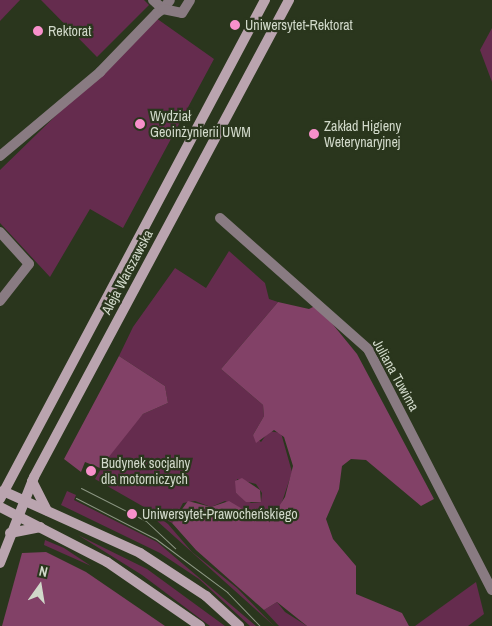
<!DOCTYPE html>
<html>
<head>
<meta charset="utf-8">
<style>
  body { margin:0 }
  #map { position:relative; width:492px; height:626px; overflow:hidden; background:#2a361d; font-family:"Archivo Narrow",sans-serif }
  div>[style] { position:absolute }
  .green>* { inset:0; background:#652c4e }
  .forest>* { inset:0; background:#824167 }
  .minor>* { height:10px; margin:-5px; padding:0 5px; transform-origin:5px; border-radius:5px; background:#897b82 }
  .secondary>* { height:10px; margin:-5px; padding:0 5px; transform-origin:5px; border-radius:5px; background:#baa4af }
  .tram>* { height:1px; margin:-0.5px; padding:0 0.5px; transform-origin:0.5px; border-radius:0.5px; background:#8d9784 }
  .dots>* { width:14px; height:14px; translate:-50% -50%; box-sizing:border-box; border:2px solid #2a361d; border-radius:50% }
  span { translate:-50% -50%; white-space:nowrap; text-align:center; line-height:1.15; -webkit-text-stroke:4.5px #2a361d; paint-order:stroke }
  .poi-label { font-size:14px; color:#d1d9ca }
  .left { translate:0 -50%; text-align:left }
  .street-label { font-size:14px; color:#d1d9ca }
  .north { position:absolute; left:15px; top:561px; width:50px; height:50px; -webkit-text-stroke:4px #2a361d; paint-order:stroke; rotate:13deg; font-size:14px; font-weight:700; line-height:20px; text-align:center; color:#d1d9ca }
  .north::after { content:''; display:block; margin:auto; width:18px; height:22px; background:#d1d9ca; clip-path:polygon(50% 0,100% 100%,50% 72%,0 100%) }
</style>
</head>
<body>
<div id="map">
  <div class="green">
    <i style="clip-path:polygon(0 0,20px 0,0 21px)"></i>
    <i style="clip-path:polygon(41px 0,144px 0,149px 5px,97px 57px)"></i>
    <i style="clip-path:polygon(156px 18px,214px 59px,123px 228px,90px 209px,50px 277px,0 223px,0 170px)"></i>
    <i style="clip-path:polygon(492px 28px,492px 82px,480px 50px)"></i>
    <i style="clip-path:polygon(evenodd,229px 251px,265px 283px,269px 299px,278px 302px,221px 369px,263px 405px,264px 416px,253px 435px,261px 442px,269px 431px,281px 433px,292px 472px,281px 505px,267px 515px,250px 515px,225px 501px,211px 507px,195px 501px,183px 503px,172px 523px,95px 479px,114px 446px,143px 414px,168px 403px,165px 386px,119px 356px,133px 327px,175px 268px,206px 288px,229px 251px,237px 479px,256px 484px,262px 493px,261px 502px,251px 503px,236px 493px,237px 479px)"></i>
    <i style="clip-path:polygon(67px 491px,76px 495px,74px 500px,157px 542px,256px 626px,250px 626px,199px 579px,160px 553px,61px 505px)"></i>
    <i style="clip-path:polygon(146px 511px,153px 513px,168px 524px,192px 552px,237px 588px,274px 626px)"></i>
    <i style="clip-path:polygon(78px 535px,147px 569px,225px 626px,210px 626px,142px 575px)"></i>
    <i style="clip-path:polygon(45px 540px,64px 548px,91px 566px,44px 545px)"></i>
    <i style="clip-path:polygon(476px 582px,484px 614px,468px 626px,415px 626px)"></i>
    <i style="clip-path:polygon(277px 602px,285px 612px,307px 626px,279px 626px,264px 610px)"></i>
  </div>
  <div class="forest">
    <i style="clip-path:polygon(278px 302px,309px 309px,317px 305px,357px 354px,434px 499px,421px 506px,366px 460px,351px 459px,342px 466px,339px 489px,326px 519px,333px 539px,356px 566px,356px 594px,402px 613px,409px 626px,307px 626px,277px 602px,264px 610px,196px 550px,172px 523px,188px 501px,211px 507px,229px 501px,256px 517px,278px 508px,285px 497px,293px 466px,284px 437px,274px 430px,256px 443px,253px 435px,264px 416px,263px 405px,221px 369px)"></i>
    <i style="clip-path:polygon(119px 356px,165px 386px,168px 403px,143px 414px,100px 468px,85px 462px,81px 472px,64px 459px)"></i>
    <i style="clip-path:polygon(242px 478px,260px 490px,261px 502px,246px 502px,236px 493px,235px 481px)"></i>
    <i style="clip-path:polygon(46px 552px,86px 572px,165px 626px,2px 626px,22px 553px)"></i>
  </div>
  <div class="minor">
    <i style="left:153px;top:0;width:13px;rotate:42deg"></i>
    <i style="left:163px;top:9px;width:11px;rotate:-52deg"></i>
    <i style="left:0;top:156px;width:131px;rotate:-40deg"></i>
    <i style="left:100px;top:72px;width:82px;rotate:-46deg"></i>
    <i style="left:157px;top:13px;width:7px;rotate:-34deg"></i>
    <i style="left:163px;top:9px;width:19px;rotate:12deg"></i>
    <i style="left:182px;top:13px;width:15px;rotate:-58deg"></i>
    <i style="left:220px;top:218px;width:198px;rotate:41.5deg"></i>
    <i style="left:368px;top:349px;width:271px;rotate:62.8deg"></i>
    <i style="left:0;top:232px;width:43px;rotate:47.8deg"></i>
    <i style="left:29px;top:264px;width:47px;rotate:128.1deg"></i>
  </div>
  <div class="secondary">
    <i style="left:32px;top:481px;width:33px;rotate:63deg"></i>
    <i style="left:3px;top:491px;width:150px;rotate:24.3deg"></i>
    <i style="left:140px;top:553px;width:79px;rotate:33.1deg"></i>
    <i style="left:206px;top:596px;width:45px;rotate:42.3deg"></i>
    <i style="left:0;top:499px;width:565px;rotate:-62.03deg"></i>
    <i style="left:0;top:507px;width:120px;rotate:27.2deg"></i>
    <i style="left:107px;top:562px;width:113px;rotate:34.5deg"></i>
    <i style="left:10px;top:533px;width:31px;rotate:-11deg"></i>
    <i style="left:0;top:563px;width:92px;rotate:-68.4deg"></i>
    <i style="left:34px;top:477px;width:541px;rotate:-61.87deg"></i>
  </div>
  <div class="tram">
    <i style="left:81px;top:488px;width:73px;rotate:26.9deg"></i>
    <i style="left:146px;top:521px;width:40px;rotate:43deg"></i>
    <i style="left:76px;top:498px;width:90px;rotate:27.1deg"></i>
    <i style="left:156px;top:539px;width:89px;rotate:36.7deg"></i>
    <i style="left:227px;top:592px;width:47px;rotate:45.9deg"></i>
  </div>
  <div class="dots">
    <i style="left:235px;top:25px;background:#f890cb"></i>
    <i style="left:38px;top:31px;background:#f890cb"></i>
    <i style="left:140px;top:124px;background:#f890cb"></i>
    <i style="left:314px;top:134px;background:#f890cb"></i>
    <i style="left:91px;top:471px;background:#f890cb"></i>
    <i style="left:132px;top:514px;background:#f890cb"></i>
  </div>
  <div class="poi-label">
    <span class="left" style="left:245px;top:25px">Uniwersytet-Rektorat</span>
    <span class="left" style="left:48px;top:31px">Rektorat</span>
    <span class="left" style="left:150px;top:124px">Wydział<br>Geoinżynierii UWM</span>
    <span class="left" style="left:324px;top:134px">Zakład Higieny<br>Weterynaryjnej</span>
    <span class="left" style="left:101px;top:471px">Budynek socjalny<br>dla motorniczych</span>
    <span class="left" style="left:142px;top:514px">Uniwersytet-Prawocheńskiego</span>
  </div>
  <div class="street-label">
    <span style="left:127px;top:272px;rotate:-62deg">Aleja Warszawska</span>
    <span style="left:396px;top:375px;rotate:61deg">Juliana Tuwima</span>
  </div>
  <div class="north">N</div>
</div>
</body>
</html>
